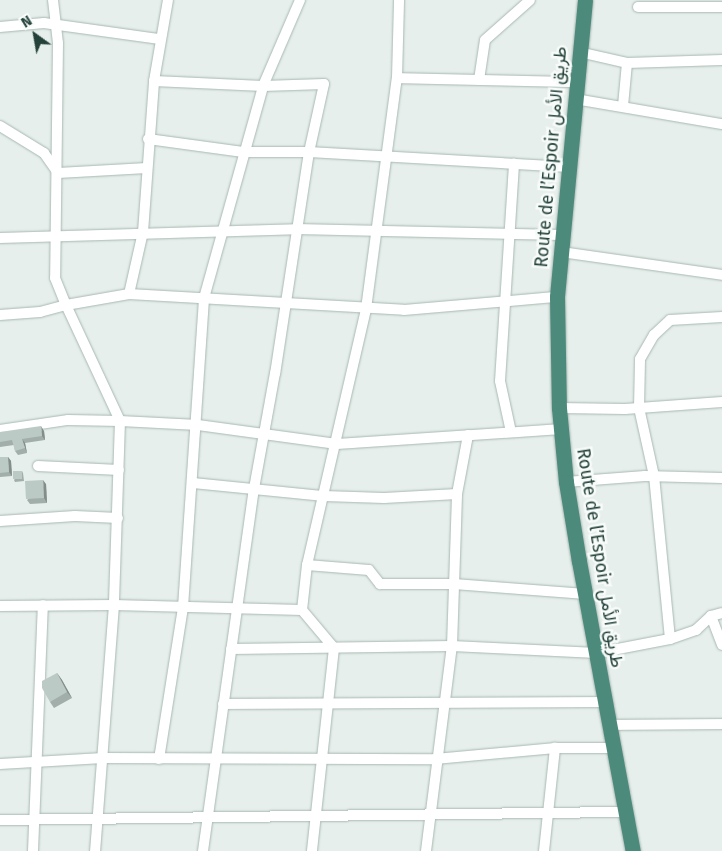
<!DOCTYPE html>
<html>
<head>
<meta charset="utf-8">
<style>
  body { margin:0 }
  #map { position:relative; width:722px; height:851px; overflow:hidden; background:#e6efeb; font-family:"Fira Sans",Vazirmatn,sans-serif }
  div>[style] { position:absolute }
  .roads { filter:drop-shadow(0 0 1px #a8b8b2) drop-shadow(0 0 1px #a8b8b2) }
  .minor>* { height:10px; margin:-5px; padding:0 5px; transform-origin:5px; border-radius:5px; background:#fff }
  .trunk>* { height:15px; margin:-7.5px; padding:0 7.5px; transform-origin:7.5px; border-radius:7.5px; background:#4c8a7c }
  .wall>* { inset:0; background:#a1aea9 }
  .shaded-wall>* { inset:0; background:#838d89 }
  .building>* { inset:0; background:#bbcac4; transform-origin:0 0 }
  span { translate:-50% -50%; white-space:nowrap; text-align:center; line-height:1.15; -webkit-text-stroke:5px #f7fbf9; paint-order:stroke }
  .street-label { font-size:18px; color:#24423a }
  .north { position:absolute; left:10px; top:10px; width:50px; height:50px; -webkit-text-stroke:4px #f7fbf9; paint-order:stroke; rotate:328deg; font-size:14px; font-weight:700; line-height:20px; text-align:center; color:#24423a }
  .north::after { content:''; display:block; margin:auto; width:18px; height:22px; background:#24423a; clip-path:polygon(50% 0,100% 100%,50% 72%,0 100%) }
</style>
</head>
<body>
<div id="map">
  <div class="roads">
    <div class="minor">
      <i style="left:53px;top:0;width:43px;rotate:83.4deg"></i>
      <i style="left:58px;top:43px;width:235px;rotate:90.7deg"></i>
      <i style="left:55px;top:278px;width:29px;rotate:68deg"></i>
      <i style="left:66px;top:305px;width:64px;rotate:-9.9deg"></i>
      <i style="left:129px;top:294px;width:275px;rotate:3.3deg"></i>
      <i style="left:404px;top:310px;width:154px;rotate:-4.9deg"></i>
      <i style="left:638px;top:7px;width:84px"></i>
      <i style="left:0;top:27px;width:44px;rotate:-5.2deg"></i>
      <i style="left:44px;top:23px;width:117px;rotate:7.9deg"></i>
      <i style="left:579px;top:52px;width:49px;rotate:12.9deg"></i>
      <i style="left:627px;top:63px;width:95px;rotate:-1.8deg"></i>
      <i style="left:397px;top:78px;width:78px;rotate:-88.5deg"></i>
      <i style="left:479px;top:80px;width:40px;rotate:-81.5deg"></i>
      <i style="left:485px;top:40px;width:60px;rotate:-41.6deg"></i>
      <i style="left:154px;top:81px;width:109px;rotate:2.6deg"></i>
      <i style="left:263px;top:86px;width:61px;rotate:-1.9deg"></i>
      <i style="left:324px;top:84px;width:70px;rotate:102.4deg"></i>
      <i style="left:309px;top:152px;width:224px;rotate:98.7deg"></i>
      <i style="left:275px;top:373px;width:117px;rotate:100.3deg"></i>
      <i style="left:254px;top:488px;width:367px;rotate:98deg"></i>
      <i style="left:575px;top:99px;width:149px;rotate:9.7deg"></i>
      <i style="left:623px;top:106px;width:43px;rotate:-84.7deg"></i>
      <i style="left:0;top:126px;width:52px;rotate:31.5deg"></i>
      <i style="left:44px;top:153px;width:24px;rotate:55deg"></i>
      <i style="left:58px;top:173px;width:89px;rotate:-3.2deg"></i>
      <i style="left:148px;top:139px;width:96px;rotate:7.8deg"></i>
      <i style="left:243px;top:152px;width:66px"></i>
      <i style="left:309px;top:152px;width:260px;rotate:3.3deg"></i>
      <i style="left:0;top:238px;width:296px;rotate:-1.7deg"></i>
      <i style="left:296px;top:229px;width:265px;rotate:1.3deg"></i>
      <i style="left:561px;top:252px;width:163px;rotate:8.1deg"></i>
      <i style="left:129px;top:294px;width:64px;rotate:-77.3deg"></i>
      <i style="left:143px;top:232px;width:151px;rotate:-85.8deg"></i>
      <i style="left:154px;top:81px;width:82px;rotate:-80.2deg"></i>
      <i style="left:0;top:315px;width:40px;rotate:-4.3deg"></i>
      <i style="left:40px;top:312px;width:27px;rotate:-15deg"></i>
      <i style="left:66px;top:305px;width:128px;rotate:65deg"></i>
      <i style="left:120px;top:421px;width:184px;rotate:91.9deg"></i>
      <i style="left:114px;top:605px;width:247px;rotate:94.4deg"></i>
      <i style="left:559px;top:408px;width:66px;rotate:0.9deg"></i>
      <i style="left:625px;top:409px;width:97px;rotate:-4.1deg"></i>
      <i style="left:0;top:430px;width:69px;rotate:-8.4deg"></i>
      <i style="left:68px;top:420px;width:52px;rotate:1.1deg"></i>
      <i style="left:120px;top:421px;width:78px;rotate:2.9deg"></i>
      <i style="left:198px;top:425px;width:140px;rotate:7.8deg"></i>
      <i style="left:337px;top:444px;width:225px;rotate:-3.8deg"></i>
      <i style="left:511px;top:432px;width:52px;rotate:-102.2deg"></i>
      <i style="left:500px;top:381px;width:218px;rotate:-86.3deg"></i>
      <i style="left:38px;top:466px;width:81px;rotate:2.8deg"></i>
      <i style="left:566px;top:482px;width:79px;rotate:-4.3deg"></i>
      <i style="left:645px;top:476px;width:77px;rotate:1.5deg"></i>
      <i style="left:193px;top:483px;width:132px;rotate:5.7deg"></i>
      <i style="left:324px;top:496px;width:60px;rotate:1.9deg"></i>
      <i style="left:384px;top:498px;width:73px;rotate:-3.1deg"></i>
      <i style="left:0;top:521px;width:75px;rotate:-3.8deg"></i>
      <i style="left:75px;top:516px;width:43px;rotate:2.7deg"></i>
      <i style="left:307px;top:565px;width:62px;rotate:4.6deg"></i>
      <i style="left:369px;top:570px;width:18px;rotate:52deg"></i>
      <i style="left:380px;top:584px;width:74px"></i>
      <i style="left:454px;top:584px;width:132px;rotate:4.3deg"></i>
      <i style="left:0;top:606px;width:114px;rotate:-0.5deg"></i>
      <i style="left:114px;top:605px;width:188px;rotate:1.5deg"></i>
      <i style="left:302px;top:610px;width:50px;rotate:49.9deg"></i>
      <i style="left:334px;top:648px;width:204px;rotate:96.2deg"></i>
      <i style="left:302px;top:610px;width:45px;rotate:-83.7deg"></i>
      <i style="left:307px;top:565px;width:263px;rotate:-77deg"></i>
      <i style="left:366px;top:309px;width:233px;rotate:-82.4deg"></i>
      <i style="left:397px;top:78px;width:179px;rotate:1.3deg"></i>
      <i style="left:711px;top:616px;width:31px;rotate:69deg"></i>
      <i style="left:670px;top:639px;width:164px;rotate:-95.6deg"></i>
      <i style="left:654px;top:476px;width:70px;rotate:-102.4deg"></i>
      <i style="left:639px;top:408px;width:49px;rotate:-88.8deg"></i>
      <i style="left:640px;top:359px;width:28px;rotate:-60deg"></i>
      <i style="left:654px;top:335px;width:22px;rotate:-43deg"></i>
      <i style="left:670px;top:320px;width:52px;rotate:-3.3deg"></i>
      <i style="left:231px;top:649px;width:221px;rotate:-0.8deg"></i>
      <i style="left:452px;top:646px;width:145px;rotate:2.8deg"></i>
      <i style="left:597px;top:653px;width:74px;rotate:-10.9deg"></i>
      <i style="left:670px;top:639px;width:28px;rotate:-19deg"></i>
      <i style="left:696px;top:630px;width:21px;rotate:-43deg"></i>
      <i style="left:711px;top:616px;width:11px;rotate:-15deg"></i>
      <i style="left:223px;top:704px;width:381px;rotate:-0.3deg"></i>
      <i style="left:608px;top:725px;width:114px;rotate:-0.5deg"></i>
      <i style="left:159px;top:759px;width:154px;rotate:-81deg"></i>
      <i style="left:183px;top:607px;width:310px;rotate:-86.1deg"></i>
      <i style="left:204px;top:298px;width:220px;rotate:-74.4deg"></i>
      <i style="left:263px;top:86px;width:94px;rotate:-66.7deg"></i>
      <i style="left:0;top:764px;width:103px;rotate:-3.3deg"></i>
      <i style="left:103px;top:758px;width:332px;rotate:0.2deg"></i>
      <i style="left:435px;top:759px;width:121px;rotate:-5.2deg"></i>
      <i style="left:555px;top:748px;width:58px"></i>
      <i style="left:0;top:820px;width:623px;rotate:-0.74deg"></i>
      <i style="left:33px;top:851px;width:246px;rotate:-87.7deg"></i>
      <i style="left:426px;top:851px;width:207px;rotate:-82.8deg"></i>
      <i style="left:452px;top:646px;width:152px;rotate:-88.1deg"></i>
      <i style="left:457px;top:494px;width:60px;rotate:-79.4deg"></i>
      <i style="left:544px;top:851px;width:104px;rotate:-83.9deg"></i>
    </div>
    <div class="trunk">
      <i style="left:585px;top:0;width:298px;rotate:95.4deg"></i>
      <i style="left:557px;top:297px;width:111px;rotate:89deg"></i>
      <i style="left:559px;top:408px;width:74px;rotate:84.6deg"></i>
      <i style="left:566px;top:482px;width:80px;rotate:80.7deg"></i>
      <i style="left:579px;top:561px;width:295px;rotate:79.5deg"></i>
    </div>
  </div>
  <div class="wall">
    <i style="clip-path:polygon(44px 431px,45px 440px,25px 443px,27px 453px,18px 455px,15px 451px,14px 445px,0 447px,0 432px)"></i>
    <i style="clip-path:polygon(0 457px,8px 457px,11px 461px,12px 476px,0 477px)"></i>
    <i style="clip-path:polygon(22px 471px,23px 473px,24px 481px,15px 482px,14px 480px)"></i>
    <i style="clip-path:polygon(46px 484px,47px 503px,30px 504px,27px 500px)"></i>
    <i style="clip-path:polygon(57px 673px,62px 680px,72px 698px,54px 708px,50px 702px)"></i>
  </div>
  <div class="shaded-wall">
    <i style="clip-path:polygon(41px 426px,44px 431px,45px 440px,42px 436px)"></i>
    <i style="clip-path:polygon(22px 439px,25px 443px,27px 453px,25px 448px)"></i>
    <i style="clip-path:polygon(8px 457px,11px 461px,12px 476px,9px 472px)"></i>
    <i style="clip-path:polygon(43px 480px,46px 484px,47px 503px,44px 498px)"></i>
    <i style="clip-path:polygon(57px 673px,62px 680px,72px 698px,67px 692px)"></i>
  </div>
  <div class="building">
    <i style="clip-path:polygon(41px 426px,42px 436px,22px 439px,25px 448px,15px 451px,12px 440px,0 442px,0 432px)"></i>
    <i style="clip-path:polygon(0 457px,8px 457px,9px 472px,0 473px)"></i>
    <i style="left:22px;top:471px;width:8px;height:9px;rotate:90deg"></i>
    <i style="left:43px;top:480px;width:18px;height:18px;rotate:87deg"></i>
    <i style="clip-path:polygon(57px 673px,67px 692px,50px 702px,42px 688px,42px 681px)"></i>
  </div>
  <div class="street-label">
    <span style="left:551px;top:157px;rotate:-85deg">Route de l’Espoir طريق الأمل</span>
    <span style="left:600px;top:558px;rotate:81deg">Route de l’Espoir طريق الأمل</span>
  </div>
  <div class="north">N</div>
</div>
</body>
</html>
